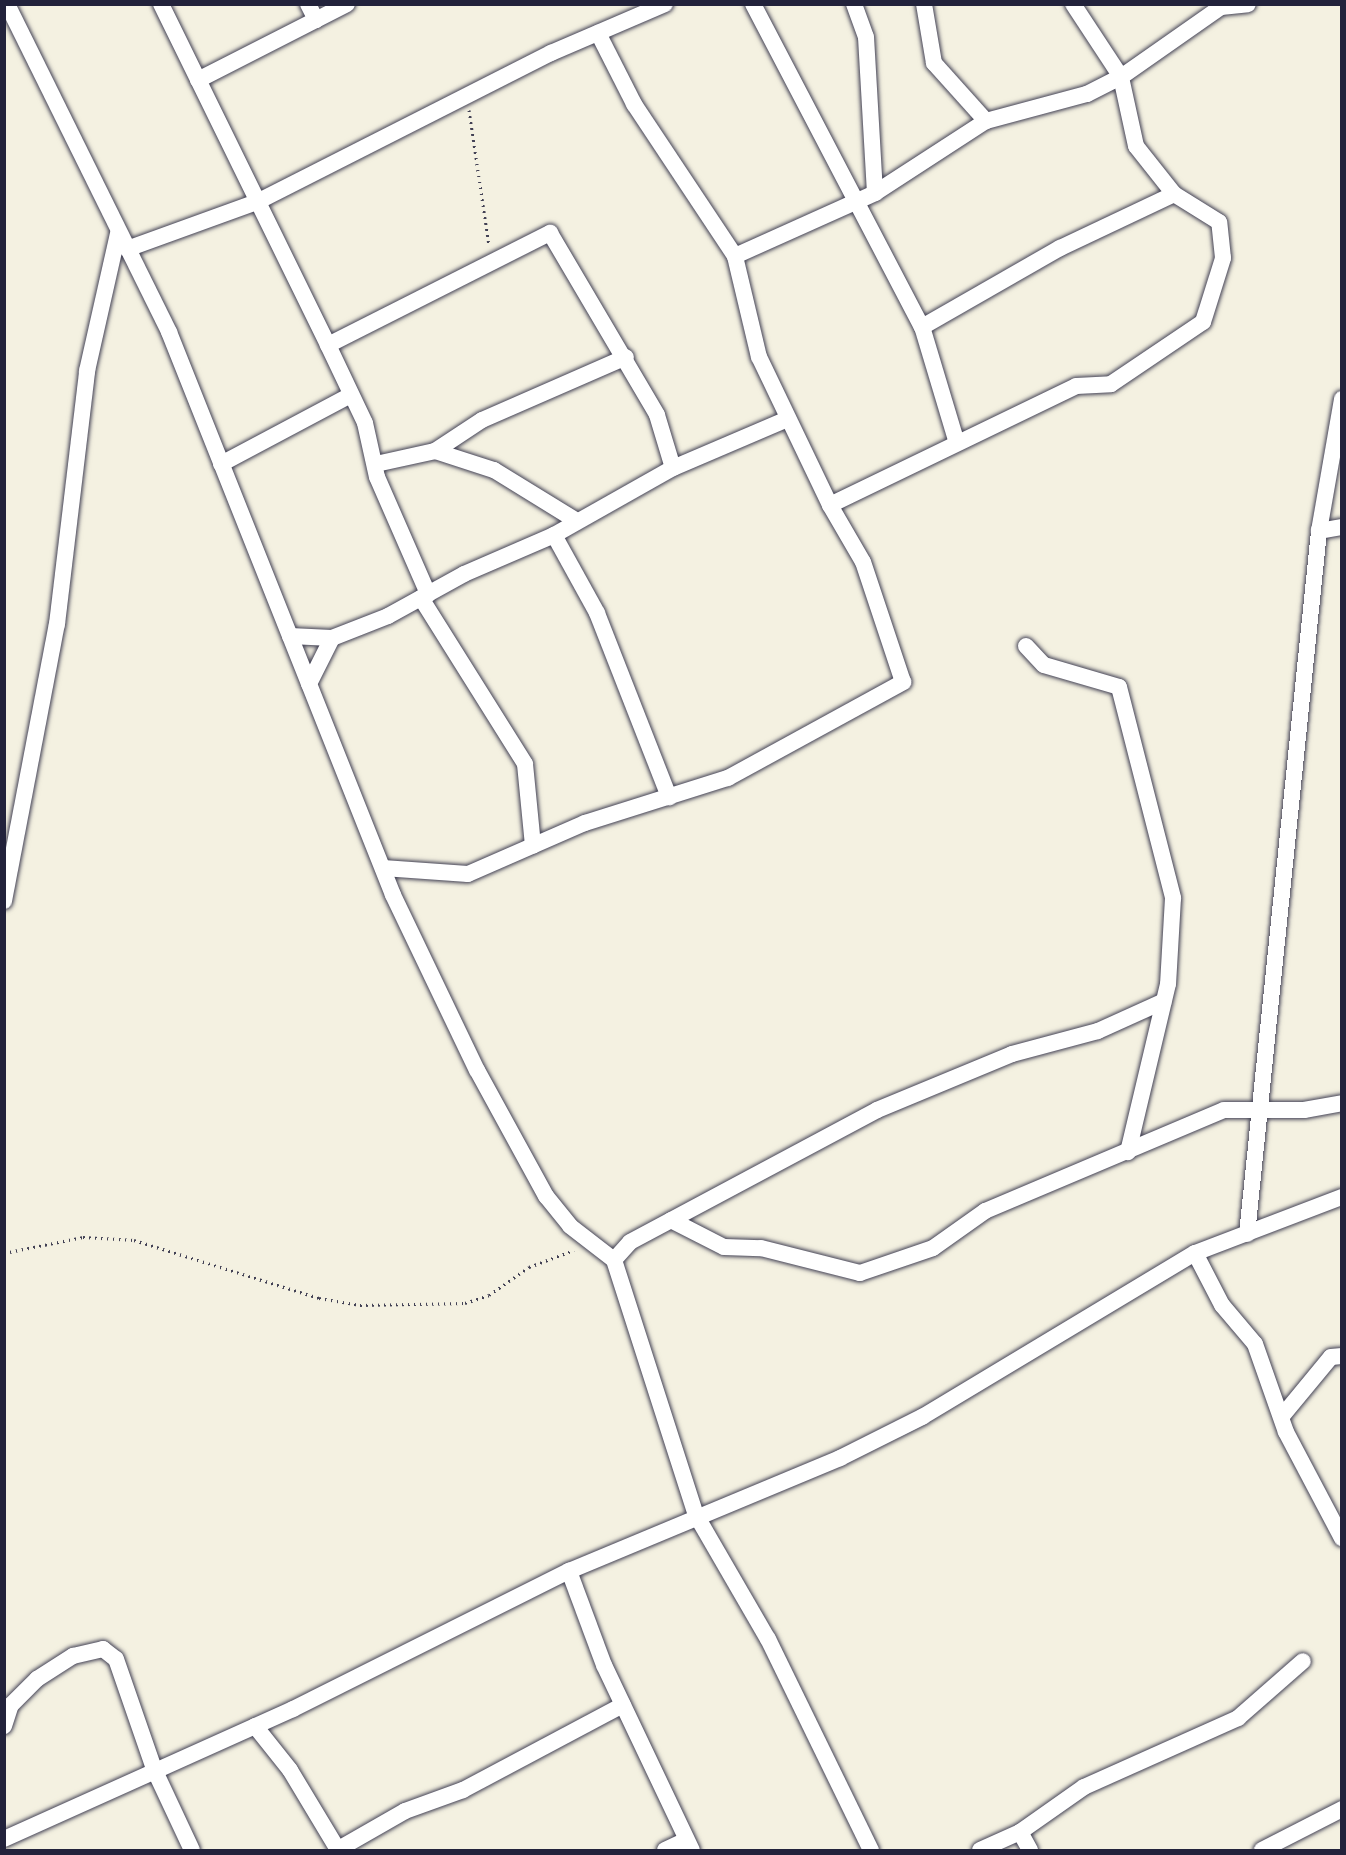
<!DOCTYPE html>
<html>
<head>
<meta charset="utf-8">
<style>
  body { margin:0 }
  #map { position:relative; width:1346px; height:1855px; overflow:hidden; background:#f4f1e1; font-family:"Gochi Hand",sans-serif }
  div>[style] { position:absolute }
  .path>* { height:3px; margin-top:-1.5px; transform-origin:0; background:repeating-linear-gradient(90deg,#424154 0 1.5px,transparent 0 6px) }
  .roads { filter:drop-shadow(0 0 2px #424154) drop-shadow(0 0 2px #424154) }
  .street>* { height:16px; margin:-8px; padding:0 8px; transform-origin:8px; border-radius:8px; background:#fff }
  span { translate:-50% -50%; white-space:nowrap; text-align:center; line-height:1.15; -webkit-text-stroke:6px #fff; paint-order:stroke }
  .frame { position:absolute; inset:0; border:6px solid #22223b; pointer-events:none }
</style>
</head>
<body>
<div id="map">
  <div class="path">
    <i style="left:469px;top:110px;width:137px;rotate:81.6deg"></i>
    <i style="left:4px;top:1253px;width:81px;rotate:-11.4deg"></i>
    <i style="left:83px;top:1237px;width:51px;rotate:3.4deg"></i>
    <i style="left:134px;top:1240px;width:194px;rotate:17.4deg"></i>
    <i style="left:319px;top:1298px;width:42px;rotate:9.7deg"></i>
    <i style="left:360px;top:1305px;width:105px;rotate:-1.1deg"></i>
    <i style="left:465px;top:1303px;width:25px;rotate:-18deg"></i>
    <i style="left:489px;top:1295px;width:49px;rotate:-35deg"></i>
    <i style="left:529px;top:1267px;width:48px;rotate:-20.7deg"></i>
  </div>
  <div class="roads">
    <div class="street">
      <i style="left:7px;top:4px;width:366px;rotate:63.7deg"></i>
      <i style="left:169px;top:332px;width:606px;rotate:68.3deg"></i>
      <i style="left:393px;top:895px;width:194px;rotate:64.4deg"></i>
      <i style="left:477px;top:1070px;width:144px;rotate:61.3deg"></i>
      <i style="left:546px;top:1196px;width:38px;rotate:51deg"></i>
      <i style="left:570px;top:1226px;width:56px;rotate:37.7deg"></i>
      <i style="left:614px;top:1260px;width:268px;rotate:72.2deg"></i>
      <i style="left:696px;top:1515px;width:143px;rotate:59.9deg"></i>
      <i style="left:768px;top:1639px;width:235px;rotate:64deg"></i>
      <i style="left:161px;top:4px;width:380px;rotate:63.9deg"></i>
      <i style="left:328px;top:345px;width:249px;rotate:-26.8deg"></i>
      <i style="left:550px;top:233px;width:211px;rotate:59.5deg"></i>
      <i style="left:657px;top:415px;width:55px;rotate:73.2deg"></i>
      <i style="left:308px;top:4px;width:18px;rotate:63deg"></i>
      <i style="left:753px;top:4px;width:365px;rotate:62.4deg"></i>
      <i style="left:854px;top:4px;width:35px;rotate:70deg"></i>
      <i style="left:866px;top:37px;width:156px;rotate:86.7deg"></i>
      <i style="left:924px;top:4px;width:60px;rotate:80.4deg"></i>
      <i style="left:934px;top:63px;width:78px;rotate:48.1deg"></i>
      <i style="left:598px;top:33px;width:80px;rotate:63.1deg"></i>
      <i style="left:634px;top:104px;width:182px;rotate:56.4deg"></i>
      <i style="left:198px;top:80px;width:167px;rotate:-27deg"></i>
      <i style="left:127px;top:249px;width:138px;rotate:-19.9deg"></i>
      <i style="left:257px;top:202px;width:330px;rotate:-26.9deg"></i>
      <i style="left:551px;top:53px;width:124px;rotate:-23.3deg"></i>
      <i style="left:328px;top:345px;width:86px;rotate:64.6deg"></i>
      <i style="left:365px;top:423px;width:55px;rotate:77.5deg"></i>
      <i style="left:377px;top:477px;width:128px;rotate:66.4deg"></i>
      <i style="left:956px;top:440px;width:118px;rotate:-106.7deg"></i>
      <i style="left:922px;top:327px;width:159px;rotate:-29.8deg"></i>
      <i style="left:1060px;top:248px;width:126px;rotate:-25.3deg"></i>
      <i style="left:435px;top:451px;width:56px;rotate:-33.4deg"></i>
      <i style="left:482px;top:420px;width:157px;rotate:-23.6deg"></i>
      <i style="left:221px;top:464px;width:147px;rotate:-28deg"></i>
      <i style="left:376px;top:464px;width:60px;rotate:-12.4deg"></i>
      <i style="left:435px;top:451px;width:62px;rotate:17.9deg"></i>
      <i style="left:494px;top:470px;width:97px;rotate:31.6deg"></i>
      <i style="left:830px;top:505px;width:164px;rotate:-115.6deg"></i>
      <i style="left:759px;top:357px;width:104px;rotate:-103.4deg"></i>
      <i style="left:735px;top:256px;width:154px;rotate:-24.2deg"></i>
      <i style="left:875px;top:193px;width:132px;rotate:-33deg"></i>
      <i style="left:986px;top:121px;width:105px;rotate:-15deg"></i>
      <i style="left:1087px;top:94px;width:38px;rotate:-27deg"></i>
      <i style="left:1121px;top:77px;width:122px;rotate:-35deg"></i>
      <i style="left:1221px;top:7px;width:27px;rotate:-6deg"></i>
      <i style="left:1319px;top:531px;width:23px;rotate:-10deg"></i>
      <i style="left:554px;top:535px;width:89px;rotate:61.1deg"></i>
      <i style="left:597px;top:613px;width:198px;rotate:68.6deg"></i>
      <i style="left:421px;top:598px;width:196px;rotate:57.9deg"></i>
      <i style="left:525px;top:764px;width:82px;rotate:84.4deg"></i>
      <i style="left:290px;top:636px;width:42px;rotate:2.7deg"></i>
      <i style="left:332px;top:638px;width:60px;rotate:-21.4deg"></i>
      <i style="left:388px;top:616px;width:87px;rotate:-28.9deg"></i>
      <i style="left:464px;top:574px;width:98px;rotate:-23.4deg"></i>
      <i style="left:554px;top:535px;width:137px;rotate:-29.4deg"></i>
      <i style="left:673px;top:468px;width:122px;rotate:-23.2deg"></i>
      <i style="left:1026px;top:646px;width:26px;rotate:47deg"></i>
      <i style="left:1044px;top:665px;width:78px;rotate:16.3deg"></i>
      <i style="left:1119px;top:687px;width:218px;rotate:75.6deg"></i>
      <i style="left:1173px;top:898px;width:86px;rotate:93.3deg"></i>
      <i style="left:1168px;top:984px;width:173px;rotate:103.4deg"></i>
      <i style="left:309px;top:684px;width:51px;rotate:-63.4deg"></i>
      <i style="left:383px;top:868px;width:85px;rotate:4deg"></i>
      <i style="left:468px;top:874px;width:128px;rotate:-23.6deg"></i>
      <i style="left:585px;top:823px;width:150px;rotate:-17.5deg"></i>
      <i style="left:728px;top:778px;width:200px;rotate:-28.7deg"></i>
      <i style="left:903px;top:682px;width:126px;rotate:-108.4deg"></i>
      <i style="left:863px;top:562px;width:66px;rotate:-120.1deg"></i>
      <i style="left:830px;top:505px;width:273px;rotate:-25.8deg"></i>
      <i style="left:1076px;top:386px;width:35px;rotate:-3deg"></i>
      <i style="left:1111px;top:384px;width:111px;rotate:-34deg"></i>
      <i style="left:1203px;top:322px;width:67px;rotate:-72.6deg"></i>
      <i style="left:1223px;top:258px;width:36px;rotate:-96deg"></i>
      <i style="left:1219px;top:222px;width:53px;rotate:-148.1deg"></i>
      <i style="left:1174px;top:194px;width:61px;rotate:-128.4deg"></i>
      <i style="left:1136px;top:146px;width:71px;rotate:-102.3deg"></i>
      <i style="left:1121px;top:77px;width:87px;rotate:-123.3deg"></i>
      <i style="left:4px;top:901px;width:282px;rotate:-79.2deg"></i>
      <i style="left:57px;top:624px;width:255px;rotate:-83.2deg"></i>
      <i style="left:87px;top:371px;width:141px;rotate:-77.3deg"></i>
      <i style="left:671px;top:1220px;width:59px;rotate:27deg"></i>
      <i style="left:724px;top:1247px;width:37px;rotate:2deg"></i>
      <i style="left:761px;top:1248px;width:102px;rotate:14.2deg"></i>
      <i style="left:860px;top:1273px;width:77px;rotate:-18.9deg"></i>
      <i style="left:933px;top:1248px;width:64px;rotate:-35.4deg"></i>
      <i style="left:985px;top:1211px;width:259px;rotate:-22.9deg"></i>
      <i style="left:1224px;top:1110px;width:80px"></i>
      <i style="left:1304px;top:1110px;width:39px;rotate:-10deg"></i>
      <i style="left:1247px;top:1234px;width:707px;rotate:-84.15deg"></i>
      <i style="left:1319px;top:531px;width:134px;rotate:-80.1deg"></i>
      <i style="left:1195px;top:1253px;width:157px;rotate:-20.9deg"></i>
      <i style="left:614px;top:1260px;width:24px;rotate:-48deg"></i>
      <i style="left:630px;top:1242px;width:280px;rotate:-28.1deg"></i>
      <i style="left:877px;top:1110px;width:146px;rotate:-22.5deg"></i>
      <i style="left:1012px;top:1054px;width:89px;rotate:-15deg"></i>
      <i style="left:1098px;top:1031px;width:72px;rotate:-24.4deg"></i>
      <i style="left:1283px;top:1415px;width:75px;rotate:-50.4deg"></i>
      <i style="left:1331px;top:1357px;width:11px;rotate:-5deg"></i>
      <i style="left:569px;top:1571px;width:100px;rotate:69.6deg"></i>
      <i style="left:604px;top:1665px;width:205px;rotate:64.6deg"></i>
      <i style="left:4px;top:1726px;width:22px;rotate:-72deg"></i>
      <i style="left:11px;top:1705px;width:37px;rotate:-45deg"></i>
      <i style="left:37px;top:1679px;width:43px;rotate:-32.6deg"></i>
      <i style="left:73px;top:1656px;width:31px;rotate:-13deg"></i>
      <i style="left:103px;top:1649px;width:16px;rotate:38deg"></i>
      <i style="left:116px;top:1659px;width:116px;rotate:70.9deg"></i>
      <i style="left:154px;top:1769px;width:89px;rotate:64.9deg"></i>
      <i style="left:255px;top:1726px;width:56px;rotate:51.5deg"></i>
      <i style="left:290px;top:1770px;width:93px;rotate:59deg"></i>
      <i style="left:1020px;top:1832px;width:78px;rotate:-35.1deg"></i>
      <i style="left:1084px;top:1787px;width:169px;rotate:-24.1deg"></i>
      <i style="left:1238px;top:1718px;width:86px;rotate:-41.2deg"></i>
      <i style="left:4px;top:1839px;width:317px;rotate:-24.2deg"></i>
      <i style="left:293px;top:1709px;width:309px;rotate:-26.6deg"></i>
      <i style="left:569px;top:1571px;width:294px;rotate:-22.6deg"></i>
      <i style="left:840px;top:1458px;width:92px;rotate:-26.6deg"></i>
      <i style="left:922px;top:1417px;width:318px;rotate:-31deg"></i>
      <i style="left:1195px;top:1253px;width:59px;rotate:62.6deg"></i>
      <i style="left:1222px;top:1305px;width:51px;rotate:49.8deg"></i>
      <i style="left:1255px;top:1344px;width:93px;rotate:70.6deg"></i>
      <i style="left:1286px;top:1432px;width:120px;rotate:62.2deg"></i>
      <i style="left:337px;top:1850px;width:78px;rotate:-29.8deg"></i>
      <i style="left:405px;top:1811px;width:62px;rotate:-19.9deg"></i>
      <i style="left:463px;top:1790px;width:181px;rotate:-28deg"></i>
      <i style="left:665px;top:1850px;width:23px;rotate:-25deg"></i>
      <i style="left:980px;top:1850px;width:44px;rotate:-24.2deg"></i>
      <i style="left:1020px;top:1832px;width:21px;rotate:61deg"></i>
      <i style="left:1262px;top:1850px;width:90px;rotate:-27.1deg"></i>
    </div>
  </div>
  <div class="frame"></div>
</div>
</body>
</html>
